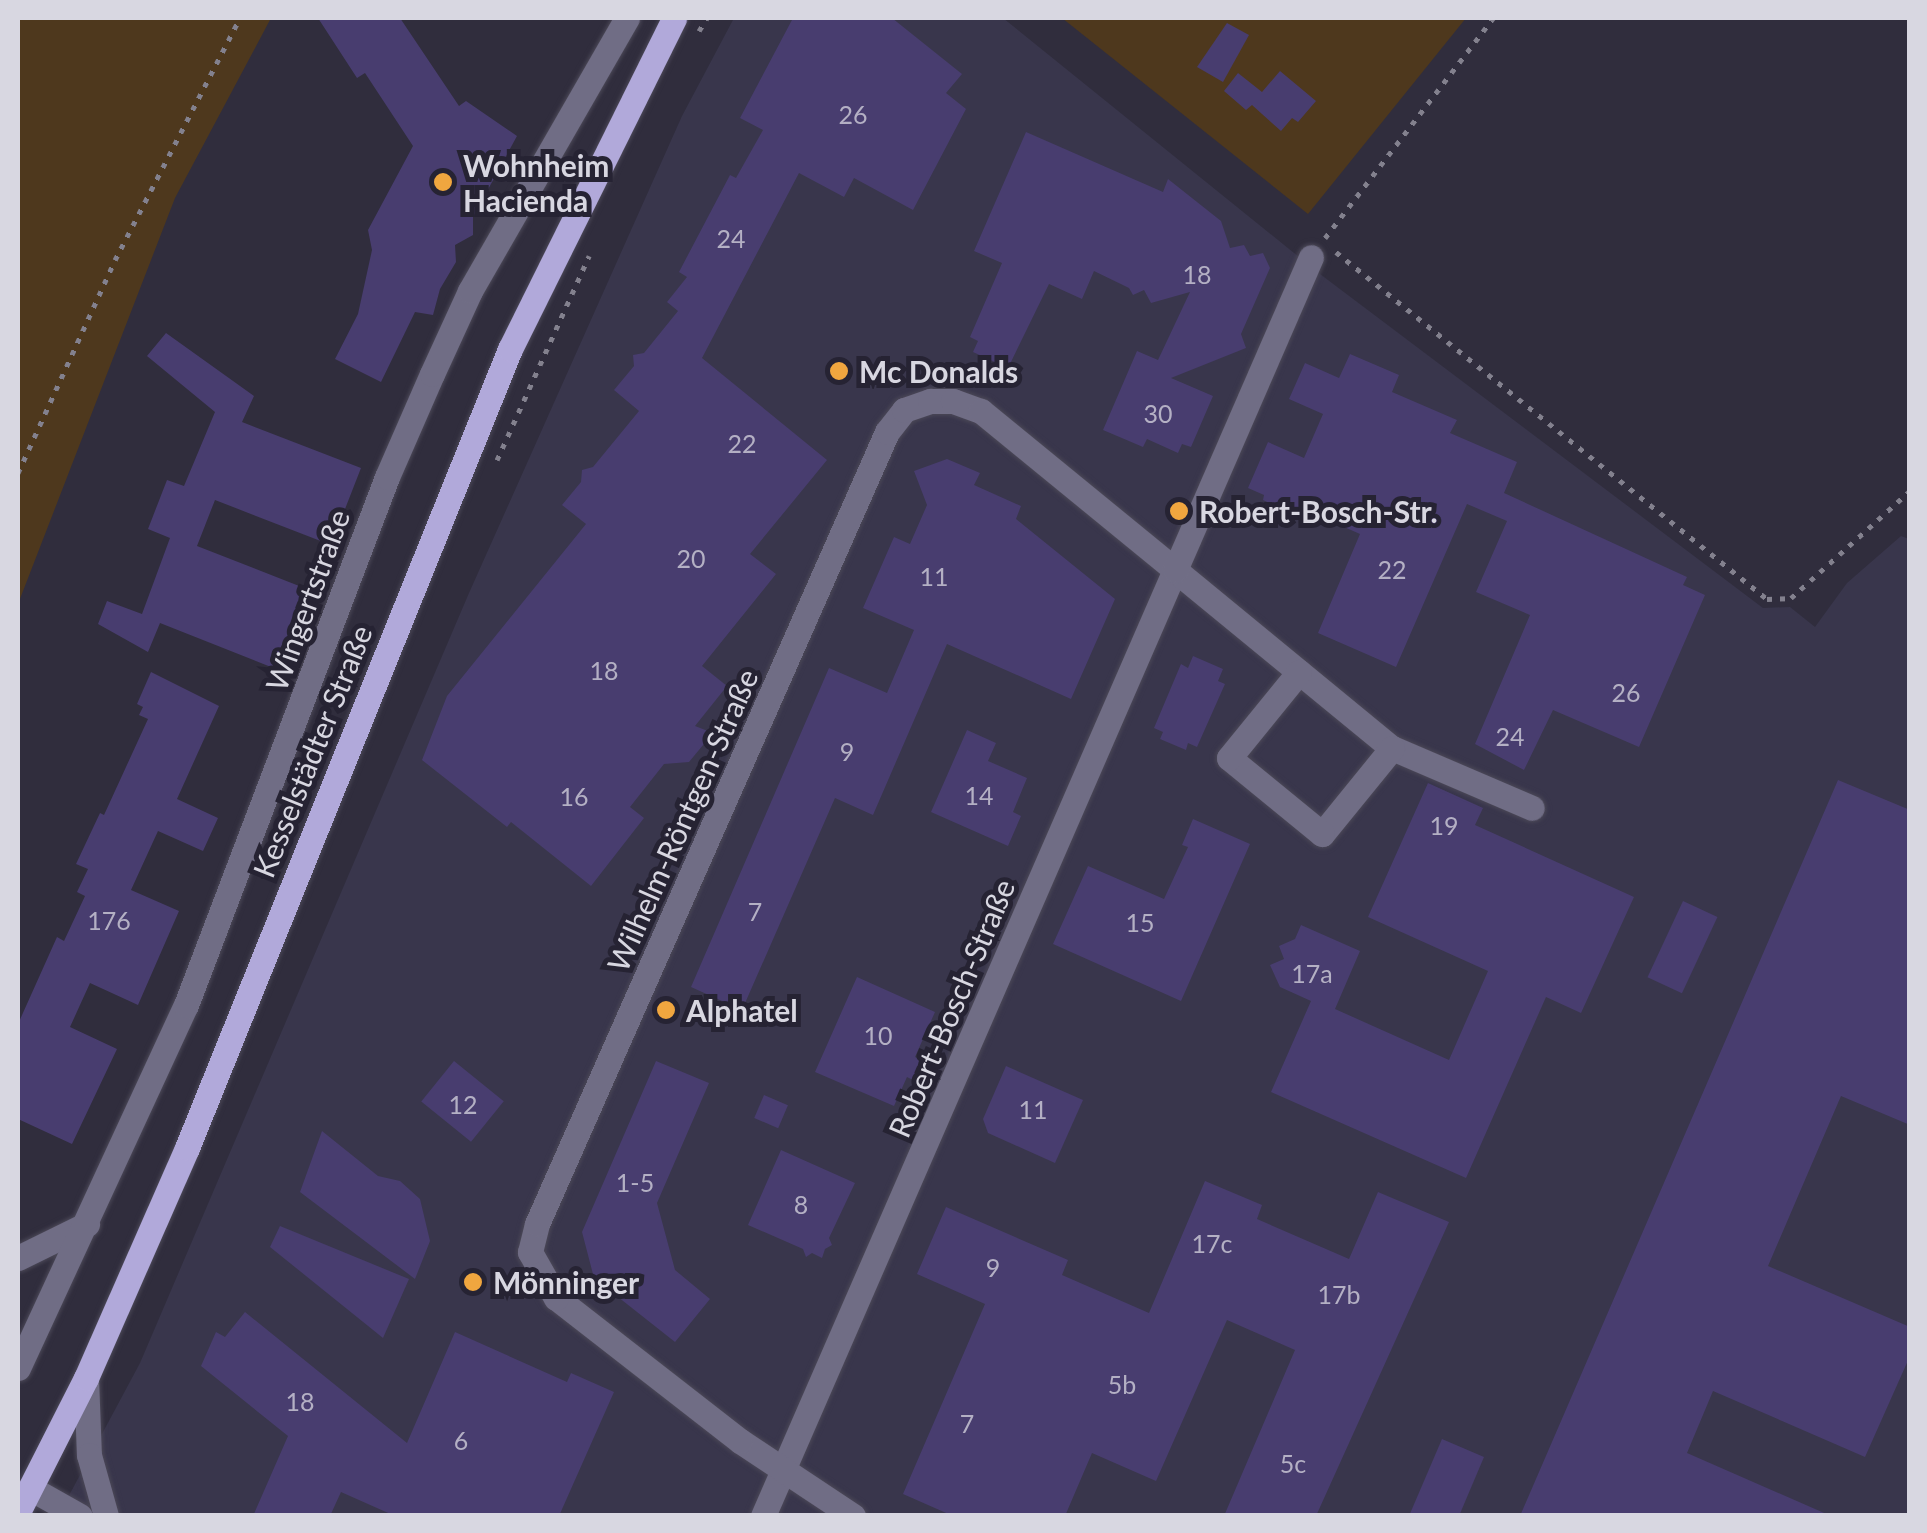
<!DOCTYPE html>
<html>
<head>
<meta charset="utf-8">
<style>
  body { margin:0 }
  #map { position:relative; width:1927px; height:1533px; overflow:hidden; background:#302d3d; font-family:Lato,sans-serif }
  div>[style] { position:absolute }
  .built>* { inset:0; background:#39364c }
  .green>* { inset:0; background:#4e381d }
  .building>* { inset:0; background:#483d6f; transform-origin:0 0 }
  .path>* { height:5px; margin-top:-2.5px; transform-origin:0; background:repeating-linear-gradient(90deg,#83818e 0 5px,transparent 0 13px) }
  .roads { filter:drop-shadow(0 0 2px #4b4857) drop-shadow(0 0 2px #4b4857) }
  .minor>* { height:25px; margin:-12.5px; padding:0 12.5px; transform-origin:12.5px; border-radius:12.5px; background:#706d85 }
  .major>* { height:25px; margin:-12.5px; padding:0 12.5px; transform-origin:12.5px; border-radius:12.5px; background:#b1a9da }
  .dots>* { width:28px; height:28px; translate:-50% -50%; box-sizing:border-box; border:5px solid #262333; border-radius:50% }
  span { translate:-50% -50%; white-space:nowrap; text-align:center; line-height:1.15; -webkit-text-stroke:10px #262333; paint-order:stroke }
  .number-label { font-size:25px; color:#b4b0c4 }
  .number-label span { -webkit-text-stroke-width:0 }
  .poi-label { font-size:30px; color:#d8d7e1; font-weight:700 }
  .left { translate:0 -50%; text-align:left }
  .street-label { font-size:30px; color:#d8d7e1 }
  .frame { position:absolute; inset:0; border:20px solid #d8d7e1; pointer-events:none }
</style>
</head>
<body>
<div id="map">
  <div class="built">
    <i style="clip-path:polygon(734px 18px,1003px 18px,1320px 274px,1763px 608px,1790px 607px,1815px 627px,1847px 583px,1901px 536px,1909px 539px,1909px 1515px,58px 1516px,140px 1363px,469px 593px,682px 116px)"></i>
  </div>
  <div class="green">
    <i style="clip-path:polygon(18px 18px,271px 18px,175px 198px,18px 604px)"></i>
    <i style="clip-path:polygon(1062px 18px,1466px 18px,1308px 214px)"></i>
  </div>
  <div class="building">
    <i style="clip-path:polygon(318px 18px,400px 18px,459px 106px,466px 101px,517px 136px,473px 217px,473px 235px,455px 245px,456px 262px,440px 289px,433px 315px,415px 312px,381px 382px,335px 359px,358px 314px,372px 250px,368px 230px,413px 146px,365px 73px,357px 78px)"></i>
    <i style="clip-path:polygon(793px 18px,892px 18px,962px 74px,946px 93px,966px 109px,913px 210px,854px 178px,844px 197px,799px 173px,702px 358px,827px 460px,750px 554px,776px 574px,702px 666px,727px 686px,695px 726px,713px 733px,689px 762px,664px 764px,630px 807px,644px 818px,591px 886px,511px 822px,507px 827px,422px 760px,447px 696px,586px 524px,562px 505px,581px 482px,582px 470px,593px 467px,639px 411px,614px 390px,634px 366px,633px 355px,644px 353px,678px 311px,667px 302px,687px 277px,679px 272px,730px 175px,736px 178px,763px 130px,740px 118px)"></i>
    <i style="clip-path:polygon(1227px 23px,1249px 35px,1223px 82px,1197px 67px)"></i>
    <i style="clip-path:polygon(1280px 71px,1316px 101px,1298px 122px,1292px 118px,1281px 131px,1252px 105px,1246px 110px,1224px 91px,1238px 73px,1262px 92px)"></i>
    <i style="clip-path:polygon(1026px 132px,1163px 192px,1168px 179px,1221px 221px,1230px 248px,1244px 245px,1250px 256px,1263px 253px,1270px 268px,1241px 334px,1246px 348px,1171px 378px,1213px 396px,1191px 447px,1182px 444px,1178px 453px,1147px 439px,1143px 447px,1103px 430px,1137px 351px,1158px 360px,1190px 292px,1151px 303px,1144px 290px,1133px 295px,1129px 288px,1094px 271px,1082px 299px,1049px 284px,1008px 368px,973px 352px,978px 341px,970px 337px,1002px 263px,974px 251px)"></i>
    <i style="clip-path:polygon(166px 333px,254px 396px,242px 422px,361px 468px,331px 545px,215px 500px,197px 546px,317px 593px,286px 673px,160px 623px,148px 652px,98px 624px,107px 601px,142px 614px,170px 538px,148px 529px,167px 480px,184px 486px,215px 412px,147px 356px)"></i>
    <i style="clip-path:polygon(1350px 354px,1399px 375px,1392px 392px,1457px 420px,1450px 433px,1517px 462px,1504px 493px,1687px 577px,1683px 585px,1705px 595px,1639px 747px,1553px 710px,1524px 770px,1475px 744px,1530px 615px,1476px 592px,1507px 521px,1467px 504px,1396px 667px,1318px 633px,1360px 534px,1319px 516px,1315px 524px,1263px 500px,1264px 495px,1248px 488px,1268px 442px,1304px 458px,1323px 414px,1289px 399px,1305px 363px,1339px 378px)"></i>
    <i style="clip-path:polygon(947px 459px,980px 473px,974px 485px,1021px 506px,1016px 519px,1115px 599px,1071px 699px,947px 644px,873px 815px,835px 798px,742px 1010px,691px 987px,829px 668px,887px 693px,914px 630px,863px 608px,894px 537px,910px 544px,927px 505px,914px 471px)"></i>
    <i style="clip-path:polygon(1193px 656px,1223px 669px,1218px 681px,1225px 684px,1197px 747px,1188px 743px,1186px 750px,1160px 739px,1163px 732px,1154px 728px,1181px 664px,1188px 668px)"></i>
    <i style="clip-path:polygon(151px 672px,219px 706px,177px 799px,218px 818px,203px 851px,158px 831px,131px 890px,179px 911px,138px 1005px,90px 983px,70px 1027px,117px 1049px,72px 1144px,18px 1119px,18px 1024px,57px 937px,64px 941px,85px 896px,77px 892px,88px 869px,76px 864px,100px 813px,104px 815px,148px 719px,139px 715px,143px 707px,137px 704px)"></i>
    <i style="clip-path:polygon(967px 730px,996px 743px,988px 761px,1027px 778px,1013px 812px,1021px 816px,1008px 846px,931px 812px)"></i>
    <i style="clip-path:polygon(1838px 780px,1910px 810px,1910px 1125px,1841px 1096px,1768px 1266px,1910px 1327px,1910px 1356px,1865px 1457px,1713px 1391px,1687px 1453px,1831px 1516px,1520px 1516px)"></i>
    <i style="clip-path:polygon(1428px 783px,1483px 808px,1475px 825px,1634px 897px,1581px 1013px,1546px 997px,1466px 1178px,1271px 1092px,1311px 1001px,1280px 987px,1270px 965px,1284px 959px,1279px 946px,1295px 939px,1301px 925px,1360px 951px,1335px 1009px,1449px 1060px,1488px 971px,1368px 917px)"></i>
    <i style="clip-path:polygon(1193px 819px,1250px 844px,1181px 1001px,1053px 944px,1088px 866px,1164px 899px,1188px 847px,1182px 845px)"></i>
    <i style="left:1683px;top:901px;width:38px;height:84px;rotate:25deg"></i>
    <i style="clip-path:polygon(857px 977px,935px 1012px,915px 1057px,922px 1060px,913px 1080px,907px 1077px,894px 1106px,815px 1072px)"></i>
    <i style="left:454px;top:1061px;width:64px;height:52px;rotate:39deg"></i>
    <i style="clip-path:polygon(656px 1061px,709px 1083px,657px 1203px,675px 1270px,710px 1299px,675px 1342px,594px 1278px,582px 1232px)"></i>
    <i style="clip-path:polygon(1006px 1066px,1083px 1100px,1055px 1163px,988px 1133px,983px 1119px)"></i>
    <i style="left:764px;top:1095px;width:26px;height:25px;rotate:23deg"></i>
    <i style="clip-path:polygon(322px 1131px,378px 1176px,400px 1181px,420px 1199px,430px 1241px,415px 1279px,300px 1192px)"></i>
    <i style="clip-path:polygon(781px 1150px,855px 1183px,829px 1238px,832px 1245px,825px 1249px,822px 1258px,812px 1253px,806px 1257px,803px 1249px,748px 1225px)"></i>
    <i style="clip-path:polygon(1205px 1181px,1262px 1205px,1257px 1219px,1349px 1259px,1378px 1192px,1449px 1222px,1316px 1516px,1224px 1516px,1295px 1350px,1227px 1320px,1156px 1481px,1092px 1453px,1065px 1516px,953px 1516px,903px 1494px,985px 1304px,917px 1274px,946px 1207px,1068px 1260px,1062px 1275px,1149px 1313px)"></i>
    <i style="clip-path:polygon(280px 1226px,409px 1279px,383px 1338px,270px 1247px)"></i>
    <i style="clip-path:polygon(245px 1312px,407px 1443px,455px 1332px,567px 1382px,571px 1373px,614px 1392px,559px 1516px,395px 1516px,341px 1492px,330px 1516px,253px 1516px,288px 1436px,201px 1366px,216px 1332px,225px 1337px)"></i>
    <i style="clip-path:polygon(1442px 1439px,1484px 1457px,1459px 1516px,1409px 1516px)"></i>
  </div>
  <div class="path">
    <i style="left:699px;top:31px;width:15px;rotate:-58deg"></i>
    <i style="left:1325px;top:238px;width:277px;rotate:-52.6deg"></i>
    <i style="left:1336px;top:252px;width:553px;rotate:38.84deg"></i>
    <i style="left:1767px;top:599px;width:24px;rotate:-2deg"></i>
    <i style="left:1791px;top:598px;width:160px;rotate:-42deg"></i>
    <i style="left:497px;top:460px;width:224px;rotate:-65.7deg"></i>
    <i style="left:18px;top:473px;width:234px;rotate:-65.5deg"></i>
    <i style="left:115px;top:260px;width:272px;rotate:-62.7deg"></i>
  </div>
  <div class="roads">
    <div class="minor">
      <i style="left:1392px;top:748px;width:152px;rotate:23.2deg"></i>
      <i style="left:18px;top:1258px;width:77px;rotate:-26.2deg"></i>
      <i style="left:18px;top:1368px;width:400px;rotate:-65.2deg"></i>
      <i style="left:186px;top:1005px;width:565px;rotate:-69.16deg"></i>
      <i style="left:387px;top:477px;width:112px;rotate:-66.4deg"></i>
      <i style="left:432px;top:374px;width:91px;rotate:-65.4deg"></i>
      <i style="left:470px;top:291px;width:315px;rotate:-60.1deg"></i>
      <i style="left:86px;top:1378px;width:77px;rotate:87.8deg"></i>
      <i style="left:89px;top:1455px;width:63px;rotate:74.4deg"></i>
      <i style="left:30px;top:1488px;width:57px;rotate:29.2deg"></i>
      <i style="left:763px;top:1516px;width:1032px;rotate:-66.47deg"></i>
      <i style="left:1175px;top:570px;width:281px;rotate:39.4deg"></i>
      <i style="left:1392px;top:748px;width:111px;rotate:129.1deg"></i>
      <i style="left:1322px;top:834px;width:120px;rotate:-140.7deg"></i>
      <i style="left:1229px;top:758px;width:111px;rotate:-50.9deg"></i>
      <i style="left:853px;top:1516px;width:136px;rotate:-146.4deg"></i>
      <i style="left:740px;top:1441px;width:233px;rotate:-142.1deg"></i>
      <i style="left:556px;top:1298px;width:53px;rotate:-119.5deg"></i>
      <i style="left:530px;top:1252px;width:29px;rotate:-76deg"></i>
      <i style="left:537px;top:1224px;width:866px;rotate:-66.16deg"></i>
      <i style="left:887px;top:432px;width:28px;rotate:-52deg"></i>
      <i style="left:904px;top:410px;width:28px;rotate:-19deg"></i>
      <i style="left:930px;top:401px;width:23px"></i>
      <i style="left:953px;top:401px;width:30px;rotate:20deg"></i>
      <i style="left:981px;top:411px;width:251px;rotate:39.3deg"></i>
      <i style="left:1175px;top:570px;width:341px;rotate:-66.5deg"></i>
    </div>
    <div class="major">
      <i style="left:18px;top:1512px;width:150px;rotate:-63.1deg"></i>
      <i style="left:86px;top:1378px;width:251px;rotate:-66.3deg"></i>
      <i style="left:187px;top:1148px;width:862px;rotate:-67.99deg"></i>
      <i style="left:510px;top:349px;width:369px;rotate:-63.6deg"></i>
    </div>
  </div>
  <div class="dots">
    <i style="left:443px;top:182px;background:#f0a63f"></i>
    <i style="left:839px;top:371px;background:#f0a63f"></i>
    <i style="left:1179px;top:511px;background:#f0a63f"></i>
    <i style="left:666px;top:1010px;background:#f0a63f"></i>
    <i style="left:473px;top:1282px;background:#f0a63f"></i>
  </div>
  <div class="number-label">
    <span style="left:853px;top:114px">26</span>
    <span style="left:731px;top:238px">24</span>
    <span style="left:1197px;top:274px">18</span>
    <span style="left:1158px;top:413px">30</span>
    <span style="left:742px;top:443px">22</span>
    <span style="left:691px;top:558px">20</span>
    <span style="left:1392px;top:569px">22</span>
    <span style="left:934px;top:576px">11</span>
    <span style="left:604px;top:670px">18</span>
    <span style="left:1626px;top:692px">26</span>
    <span style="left:1510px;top:736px">24</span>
    <span style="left:847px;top:751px">9</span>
    <span style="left:979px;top:795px">14</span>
    <span style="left:574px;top:796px">16</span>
    <span style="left:1444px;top:825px">19</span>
    <span style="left:755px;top:911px">7</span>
    <span style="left:109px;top:920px">176</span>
    <span style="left:1140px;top:922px">15</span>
    <span style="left:1312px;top:973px">17a</span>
    <span style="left:878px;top:1035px">10</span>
    <span style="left:463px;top:1104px">12</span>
    <span style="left:1033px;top:1109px">11</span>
    <span style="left:635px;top:1182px">1-5</span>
    <span style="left:801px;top:1204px">8</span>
    <span style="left:1212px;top:1243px">17c</span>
    <span style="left:993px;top:1267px">9</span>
    <span style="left:1339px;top:1294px">17b</span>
    <span style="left:1122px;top:1384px">5b</span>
    <span style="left:300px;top:1401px">18</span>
    <span style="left:967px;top:1423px">7</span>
    <span style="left:461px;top:1440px">6</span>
    <span style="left:1293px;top:1463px">5c</span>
  </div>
  <div class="poi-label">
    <span class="left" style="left:463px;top:182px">Wohnheim<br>Hacienda</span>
    <span class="left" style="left:859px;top:371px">Mc Donalds</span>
    <span class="left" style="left:1199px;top:511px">Robert-Bosch-Str.</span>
    <span class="left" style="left:686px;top:1010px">Alphatel</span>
    <span class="left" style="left:493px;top:1282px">Mönninger</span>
  </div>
  <div class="street-label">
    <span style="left:307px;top:600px;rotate:-70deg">Wingertstraße</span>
    <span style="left:312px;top:751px;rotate:-68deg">Kesselstädter Straße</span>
    <span style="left:682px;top:820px;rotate:-66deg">Wilhelm-Röntgen-Straße</span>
    <span style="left:951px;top:1008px;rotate:-67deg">Robert-Bosch-Straße</span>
  </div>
  <div class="frame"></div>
</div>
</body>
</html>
